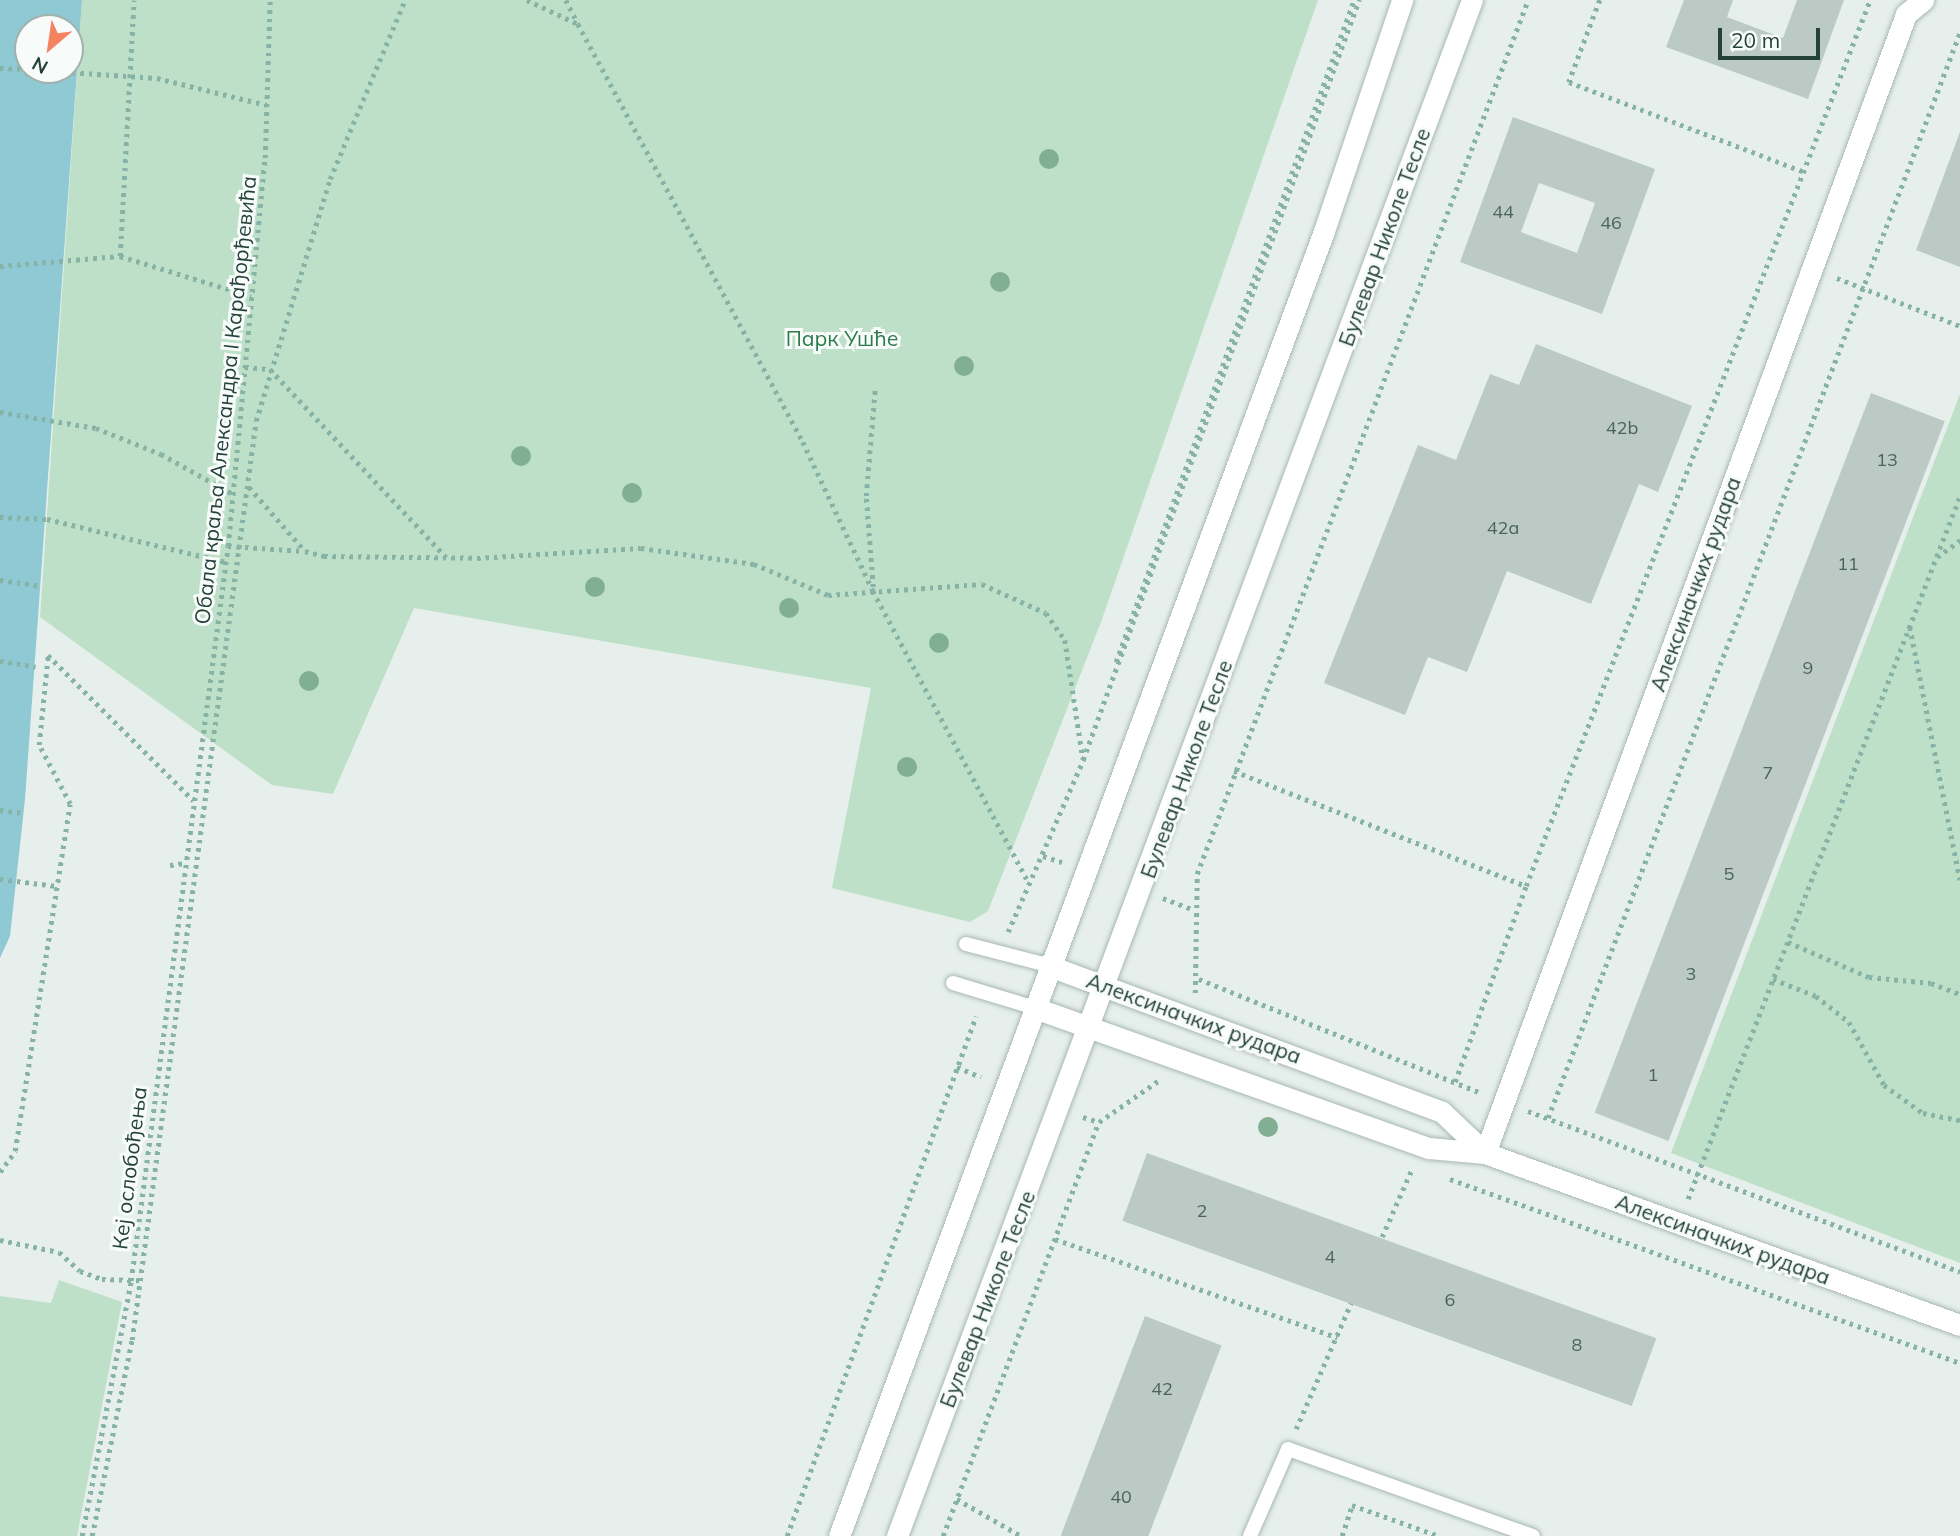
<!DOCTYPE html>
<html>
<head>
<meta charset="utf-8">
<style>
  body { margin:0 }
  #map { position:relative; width:1960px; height:1536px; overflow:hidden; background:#e6efeb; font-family:Mulish,sans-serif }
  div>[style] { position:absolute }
  .green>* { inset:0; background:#bfe0c8 }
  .water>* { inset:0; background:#8ec9d4 }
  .building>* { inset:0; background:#bbcac4; transform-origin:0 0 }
  .path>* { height:4.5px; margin-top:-2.25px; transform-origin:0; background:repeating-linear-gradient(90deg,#86b3a5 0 3.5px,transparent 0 8.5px) }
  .roads { filter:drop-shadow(0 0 2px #a8b8b2) drop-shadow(0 0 2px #a8b8b2) }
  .lane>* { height:14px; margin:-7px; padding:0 7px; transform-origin:7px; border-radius:7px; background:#fff }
  .street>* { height:21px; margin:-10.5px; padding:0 10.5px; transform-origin:10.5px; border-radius:10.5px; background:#fff }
  .secondary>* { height:21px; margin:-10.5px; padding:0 10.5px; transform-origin:10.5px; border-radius:10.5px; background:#fff }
  .trees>* { width:20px; height:20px; margin:-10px; border-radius:50%; background:#80af93 }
  span { translate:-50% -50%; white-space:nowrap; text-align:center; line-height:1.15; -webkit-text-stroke:6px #f7fbf9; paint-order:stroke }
  .number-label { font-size:18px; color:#4a645c }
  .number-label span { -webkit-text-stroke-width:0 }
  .street-label { font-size:21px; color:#24423a }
  .park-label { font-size:21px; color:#2d7a4b }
  .north { position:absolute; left:14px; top:14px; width:70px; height:70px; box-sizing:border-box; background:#f7fbf9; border:2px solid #a3b1ad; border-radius:50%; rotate:209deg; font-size:19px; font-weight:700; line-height:28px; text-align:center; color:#24423a }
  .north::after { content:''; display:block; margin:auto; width:24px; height:32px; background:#f4845f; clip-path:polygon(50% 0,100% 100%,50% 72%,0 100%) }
  .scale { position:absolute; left:1718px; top:28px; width:102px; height:32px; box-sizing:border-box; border:4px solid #24423a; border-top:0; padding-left:9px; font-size:21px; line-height:24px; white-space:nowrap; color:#24423a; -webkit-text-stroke:5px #f7fbf9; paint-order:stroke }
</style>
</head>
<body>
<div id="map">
  <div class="green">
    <i style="clip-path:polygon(82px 0,1318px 0,1101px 622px,988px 911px,970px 922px,832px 888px,871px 688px,414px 608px,333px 794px,272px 785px,40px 617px)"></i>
    <i style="clip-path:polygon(1960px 394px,1960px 1263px,1671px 1153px)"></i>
    <i style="clip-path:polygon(59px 1280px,122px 1302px,77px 1536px,0 1536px,0 1296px,51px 1303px)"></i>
  </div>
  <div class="water">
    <i style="clip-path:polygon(evenodd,0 0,82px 0,25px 799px,10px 936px,0 958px,0 0,28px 28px,70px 28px,70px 70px,28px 70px,28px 28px)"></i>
  </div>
  <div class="building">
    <i style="clip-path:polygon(1684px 0,1733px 0,1727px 17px,1783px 38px,1797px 0,1844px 0,1808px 99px,1666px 47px)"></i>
    <i style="clip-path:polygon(evenodd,1513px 117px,1655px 169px,1602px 314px,1460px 262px,1513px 117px,1539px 183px,1595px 203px,1577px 253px,1521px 232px,1539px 183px)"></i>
    <i style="clip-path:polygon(1960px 132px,1960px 267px,1916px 250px)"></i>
    <i style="clip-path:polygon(1536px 344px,1692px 406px,1658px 492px,1639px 484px,1591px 604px,1507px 571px,1467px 672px,1428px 657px,1405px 715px,1324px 683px,1418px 445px,1456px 460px,1490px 374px,1519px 385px)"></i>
    <i style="left:1871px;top:393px;width:79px;height:771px;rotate:21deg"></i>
    <i style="left:1147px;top:1153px;width:542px;height:72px;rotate:20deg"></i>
    <i style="left:1145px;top:1316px;width:82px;height:235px;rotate:21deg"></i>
  </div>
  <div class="path">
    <i style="left:527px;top:0;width:56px;rotate:25.2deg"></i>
    <i style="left:578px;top:24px;width:475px;rotate:61.7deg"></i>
    <i style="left:803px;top:442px;width:165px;rotate:64.8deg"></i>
    <i style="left:873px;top:591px;width:331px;rotate:61.9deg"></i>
    <i style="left:566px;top:0;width:27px;rotate:63deg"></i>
    <i style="left:1600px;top:0;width:88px;rotate:110.7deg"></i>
    <i style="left:1569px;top:82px;width:253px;rotate:20.9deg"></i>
    <i style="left:0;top:68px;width:28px;rotate:2deg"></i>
    <i style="left:38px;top:70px;width:119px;rotate:3.8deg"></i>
    <i style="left:157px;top:78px;width:113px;rotate:13.8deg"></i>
    <i style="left:120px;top:256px;width:256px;rotate:-86.9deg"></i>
    <i style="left:0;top:266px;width:120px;rotate:-4.8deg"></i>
    <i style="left:120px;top:256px;width:137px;rotate:17deg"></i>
    <i style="left:1837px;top:278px;width:132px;rotate:21.3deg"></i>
    <i style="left:245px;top:367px;width:25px;rotate:5deg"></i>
    <i style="left:270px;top:369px;width:258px;rotate:46.9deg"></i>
    <i style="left:0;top:412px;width:97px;rotate:9.5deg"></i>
    <i style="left:96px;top:428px;width:70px;rotate:21.8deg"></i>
    <i style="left:161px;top:454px;width:82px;rotate:29.1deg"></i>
    <i style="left:249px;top:487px;width:85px;rotate:48.8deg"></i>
    <i style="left:305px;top:551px;width:20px;rotate:15deg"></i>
    <i style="left:324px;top:556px;width:153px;rotate:0.7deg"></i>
    <i style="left:477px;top:558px;width:164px;rotate:-3.5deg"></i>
    <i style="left:641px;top:548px;width:114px;rotate:8.1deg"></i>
    <i style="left:754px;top:564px;width:80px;rotate:22.7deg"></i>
    <i style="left:828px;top:595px;width:154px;rotate:-4.1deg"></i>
    <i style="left:982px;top:584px;width:70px;rotate:24.4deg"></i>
    <i style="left:1046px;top:613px;width:33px;rotate:55deg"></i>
    <i style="left:1065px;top:640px;width:120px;rotate:81.4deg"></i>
    <i style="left:0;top:517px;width:47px;rotate:2.4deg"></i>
    <i style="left:47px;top:519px;width:184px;rotate:13.5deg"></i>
    <i style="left:228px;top:546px;width:76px;rotate:3.8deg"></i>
    <i style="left:1937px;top:557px;width:29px;rotate:-36deg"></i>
    <i style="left:0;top:580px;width:42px;rotate:8.1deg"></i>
    <i style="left:873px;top:587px;width:91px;rotate:-94.4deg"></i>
    <i style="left:866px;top:496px;width:107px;rotate:-85.2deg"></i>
    <i style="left:1910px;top:627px;width:258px;rotate:78.8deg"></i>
    <i style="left:48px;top:655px;width:206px;rotate:45deg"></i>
    <i style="left:0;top:661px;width:36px;rotate:9deg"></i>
    <i style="left:1116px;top:662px;width:703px;rotate:-70.23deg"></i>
    <i style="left:1234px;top:771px;width:314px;rotate:21.5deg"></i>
    <i style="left:1526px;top:886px;width:950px;rotate:-68.78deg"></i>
    <i style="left:0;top:810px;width:24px;rotate:7deg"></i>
    <i style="left:1043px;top:856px;width:20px;rotate:18deg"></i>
    <i style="left:170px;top:865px;width:16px;rotate:-7deg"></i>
    <i style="left:0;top:879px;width:57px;rotate:7deg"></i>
    <i style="left:1163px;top:898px;width:31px;rotate:21deg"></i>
    <i style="left:1008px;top:932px;width:188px;rotate:-66.4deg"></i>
    <i style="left:1083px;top:760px;width:809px;rotate:-70.04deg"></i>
    <i style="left:1788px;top:942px;width:88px;rotate:23.4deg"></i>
    <i style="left:1869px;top:977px;width:62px;rotate:5.5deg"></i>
    <i style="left:1931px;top:983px;width:31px;rotate:21deg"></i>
    <i style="left:1199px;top:979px;width:304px;rotate:22deg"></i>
    <i style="left:1773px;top:979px;width:46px;rotate:21.6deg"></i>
    <i style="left:1816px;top:996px;width:42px;rotate:38.2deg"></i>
    <i style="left:1849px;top:1022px;width:72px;rotate:60.9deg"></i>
    <i style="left:1884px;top:1085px;width:48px;rotate:35.7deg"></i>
    <i style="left:1923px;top:1113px;width:38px;rotate:11deg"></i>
    <i style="left:1195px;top:993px;width:119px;rotate:-89deg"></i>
    <i style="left:1197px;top:874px;width:935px;rotate:-69.26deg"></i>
    <i style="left:957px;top:1067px;width:26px;rotate:23deg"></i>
    <i style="left:1455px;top:1082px;width:208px;rotate:-70.1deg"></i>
    <i style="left:1528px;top:1111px;width:461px;rotate:20.4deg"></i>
    <i style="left:1083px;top:1117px;width:17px;rotate:17deg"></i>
    <i style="left:1548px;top:1118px;width:1162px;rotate:-69.22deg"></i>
    <i style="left:0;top:1172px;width:26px;rotate:-54deg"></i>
    <i style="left:15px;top:1151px;width:351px;rotate:-81deg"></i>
    <i style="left:70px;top:804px;width:67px;rotate:-117.7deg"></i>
    <i style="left:39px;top:745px;width:90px;rotate:-84.3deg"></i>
    <i style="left:1450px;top:1179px;width:542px;rotate:19.84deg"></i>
    <i style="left:1688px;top:1199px;width:754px;rotate:-68.85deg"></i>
    <i style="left:1382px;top:1237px;width:72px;rotate:-66.3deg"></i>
    <i style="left:1055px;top:1239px;width:299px;rotate:19.2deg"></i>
    <i style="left:0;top:1240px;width:60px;rotate:11.5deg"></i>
    <i style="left:59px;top:1252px;width:28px;rotate:42deg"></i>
    <i style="left:80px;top:1271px;width:23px;rotate:20deg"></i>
    <i style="left:102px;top:1279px;width:38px;rotate:2deg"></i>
    <i style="left:1296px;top:1429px;width:137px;rotate:-66.4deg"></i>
    <i style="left:957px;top:1499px;width:74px;rotate:30deg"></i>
    <i style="left:82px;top:1536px;width:260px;rotate:-79.1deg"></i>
    <i style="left:131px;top:1281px;width:741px;rotate:-82.48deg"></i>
    <i style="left:228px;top:546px;width:390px;rotate:-84.6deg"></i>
    <i style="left:265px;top:158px;width:158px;rotate:-88.2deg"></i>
    <i style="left:92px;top:1536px;width:200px;rotate:-78.5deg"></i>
    <i style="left:132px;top:1340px;width:927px;rotate:-82.32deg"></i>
    <i style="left:256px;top:421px;width:253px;rotate:-73deg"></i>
    <i style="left:330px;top:179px;width:194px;rotate:-67.3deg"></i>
    <i style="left:787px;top:1536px;width:553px;rotate:-70.03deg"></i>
    <i style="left:943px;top:1536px;width:442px;rotate:-69.4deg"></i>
    <i style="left:1099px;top:1122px;width:72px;rotate:-34.8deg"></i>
    <i style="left:1342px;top:1536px;width:33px;rotate:-72deg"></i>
    <i style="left:1352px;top:1505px;width:92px;rotate:19.6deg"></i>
  </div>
  <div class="roads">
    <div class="lane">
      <i style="left:966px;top:944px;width:84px;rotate:14.5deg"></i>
      <i style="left:953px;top:983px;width:83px;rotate:16.9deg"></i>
      <i style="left:1250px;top:1536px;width:95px;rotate:-66.4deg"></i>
      <i style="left:1288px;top:1449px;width:260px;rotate:19.6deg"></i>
    </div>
    <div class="street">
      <i style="left:1047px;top:965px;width:421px;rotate:20.4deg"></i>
      <i style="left:1442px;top:1112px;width:59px;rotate:43.6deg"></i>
      <i style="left:1032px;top:1007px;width:421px;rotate:19.6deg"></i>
      <i style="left:1429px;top:1148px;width:56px;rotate:5.1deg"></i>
      <i style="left:1485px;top:1153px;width:505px;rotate:19.91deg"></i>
      <i style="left:1485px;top:1153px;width:1214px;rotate:-69.71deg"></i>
      <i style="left:1906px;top:14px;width:22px;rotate:-39deg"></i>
    </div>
    <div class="secondary">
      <i style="left:839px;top:1536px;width:1392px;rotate:-69.61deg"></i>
      <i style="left:1324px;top:231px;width:244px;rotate:-71.3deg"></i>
      <i style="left:897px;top:1536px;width:1640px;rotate:-69.48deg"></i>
    </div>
  </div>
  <div class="trees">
    <i style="left:1049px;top:159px"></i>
    <i style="left:1000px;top:282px"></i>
    <i style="left:964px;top:366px"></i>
    <i style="left:521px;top:456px"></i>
    <i style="left:632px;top:493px"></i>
    <i style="left:595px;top:587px"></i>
    <i style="left:789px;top:608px"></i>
    <i style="left:939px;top:643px"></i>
    <i style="left:309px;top:681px"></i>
    <i style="left:907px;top:767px"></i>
    <i style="left:1268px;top:1127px"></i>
  </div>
  <div class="number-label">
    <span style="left:1503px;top:212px">44</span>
    <span style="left:1611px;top:223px">46</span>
    <span style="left:1622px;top:428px">42b</span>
    <span style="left:1887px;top:460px">13</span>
    <span style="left:1503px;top:528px">42a</span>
    <span style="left:1848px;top:564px">11</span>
    <span style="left:1808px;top:668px">9</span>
    <span style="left:1768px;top:773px">7</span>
    <span style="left:1729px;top:874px">5</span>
    <span style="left:1691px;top:974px">3</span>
    <span style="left:1653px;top:1075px">1</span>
    <span style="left:1202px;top:1211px">2</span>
    <span style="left:1330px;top:1257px">4</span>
    <span style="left:1450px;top:1300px">6</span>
    <span style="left:1577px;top:1345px">8</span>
    <span style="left:1162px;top:1389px">42</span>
    <span style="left:1121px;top:1497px">40</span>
  </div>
  <div class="street-label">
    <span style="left:1384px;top:237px;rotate:-70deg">Булевар Николе Тесле</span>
    <span style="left:225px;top:400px;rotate:-84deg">Обала краља Александра I Карађорђевића</span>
    <span style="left:1695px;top:584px;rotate:-70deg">Алексиначких рудара</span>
    <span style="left:1186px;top:769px;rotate:-70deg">Булевар Николе Тесле</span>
    <span style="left:1194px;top:1018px;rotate:20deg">Алексиначких рудара</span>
    <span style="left:129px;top:1168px;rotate:-83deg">Кеј ослобођења</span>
    <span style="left:1723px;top:1239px;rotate:20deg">Алексиначких рудара</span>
    <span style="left:987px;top:1299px;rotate:-69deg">Булевар Николе Тесле</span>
  </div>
  <div class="park-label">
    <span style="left:842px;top:338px">Парк Ушће</span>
  </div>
  <div class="north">N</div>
  <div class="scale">20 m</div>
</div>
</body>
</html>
